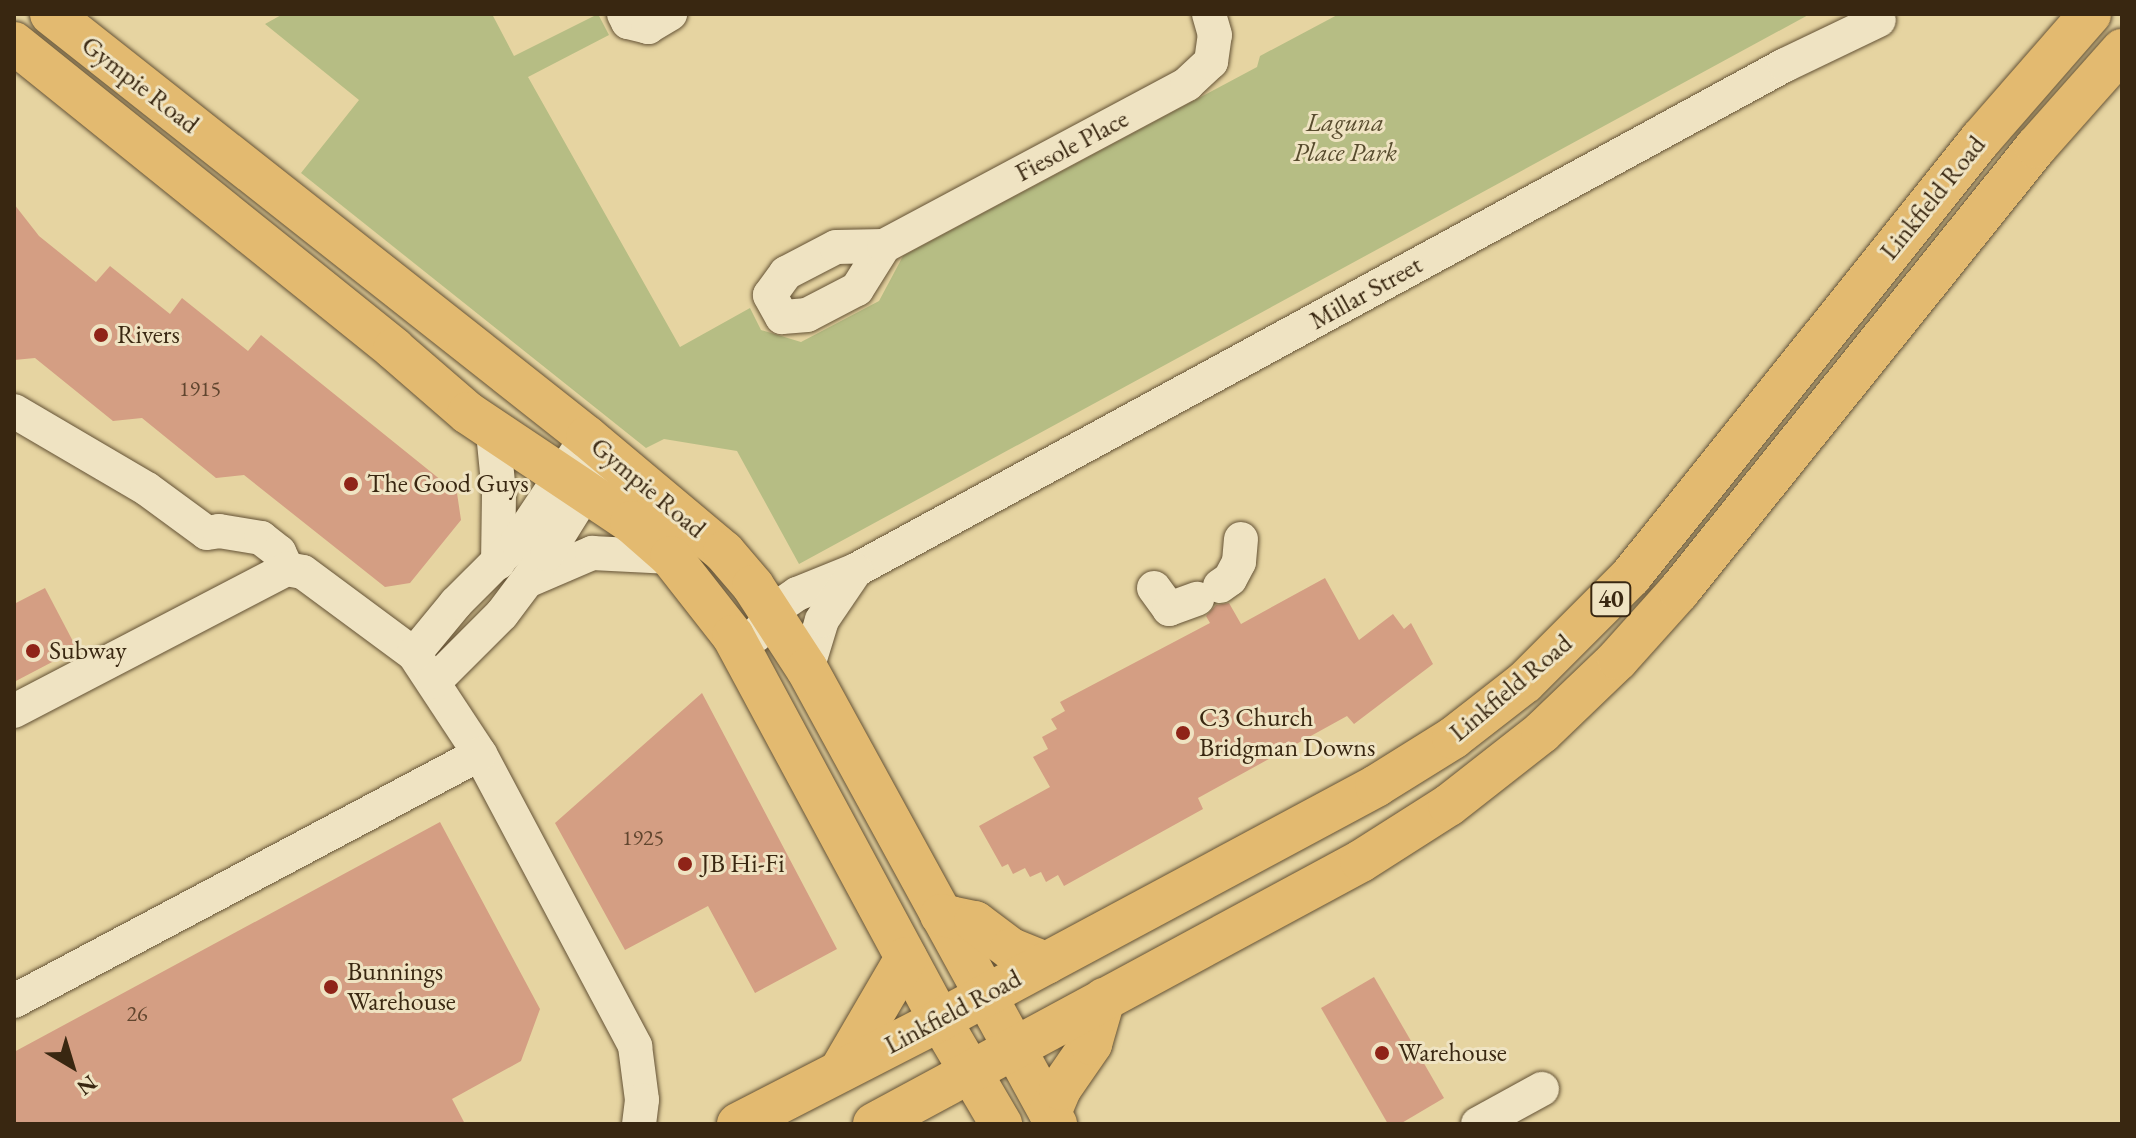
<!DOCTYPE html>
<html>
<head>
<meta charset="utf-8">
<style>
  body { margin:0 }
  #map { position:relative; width:2136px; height:1138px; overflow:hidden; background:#e6d4a1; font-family:"EB Garamond",serif }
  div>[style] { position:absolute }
  .green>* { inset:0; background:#b6bd84 }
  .building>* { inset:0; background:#d49e83 }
  .roads { filter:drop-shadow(0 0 2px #645235) drop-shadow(0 0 2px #645235) }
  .minor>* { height:34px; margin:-17px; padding:0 17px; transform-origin:17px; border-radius:17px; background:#efe3c2 }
  .major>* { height:42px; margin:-21px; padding:0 21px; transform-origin:21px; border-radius:21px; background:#e3ba70 }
  .dots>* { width:22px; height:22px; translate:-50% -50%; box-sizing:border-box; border:4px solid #efe3c2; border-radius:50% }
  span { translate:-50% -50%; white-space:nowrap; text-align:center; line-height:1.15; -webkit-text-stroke:6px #efe3c2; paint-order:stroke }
  .number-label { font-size:22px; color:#60452e }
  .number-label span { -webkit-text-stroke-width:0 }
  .shield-label span { padding:2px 6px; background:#efe3c2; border:2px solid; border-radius:6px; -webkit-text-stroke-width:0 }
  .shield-label { font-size:24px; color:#392711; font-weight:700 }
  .street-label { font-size:26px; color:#392711 }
  .park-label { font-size:26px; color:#584c2e; font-style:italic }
  .poi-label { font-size:26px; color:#392711 }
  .left { translate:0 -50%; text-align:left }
  .frame { position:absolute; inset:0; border:16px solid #392711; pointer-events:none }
  .north { position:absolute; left:32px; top:1026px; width:80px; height:80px; -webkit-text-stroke:6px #efe3c2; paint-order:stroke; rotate:142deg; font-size:22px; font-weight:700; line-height:32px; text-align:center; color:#392711 }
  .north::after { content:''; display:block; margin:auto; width:28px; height:36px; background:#392711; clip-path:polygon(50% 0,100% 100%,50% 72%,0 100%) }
</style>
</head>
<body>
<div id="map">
  <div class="green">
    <i style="clip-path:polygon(283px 14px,492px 14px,514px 56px,598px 14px,609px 35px,528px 77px,680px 347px,750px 308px,761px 330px,801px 342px,879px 301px,903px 256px,1257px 67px,1260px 56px,1339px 14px,1810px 14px,799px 564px,737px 451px,664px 439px,646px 448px,301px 173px,359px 100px,265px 24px)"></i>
  </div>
  <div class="building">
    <i style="clip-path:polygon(14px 204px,39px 236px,96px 282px,110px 266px,170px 314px,182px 298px,248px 351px,261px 335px,457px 493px,461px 520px,410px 583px,385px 587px,244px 475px,216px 478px,142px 418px,113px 421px,35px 358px,14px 360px)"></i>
    <i style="clip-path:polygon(1325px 578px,1359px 640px,1393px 614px,1404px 629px,1411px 623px,1433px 664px,1354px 724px,1347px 716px,1198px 798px,1203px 809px,1064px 886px,1058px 875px,1046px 882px,1041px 872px,1030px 877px,1025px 868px,1013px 874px,1008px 864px,1002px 867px,979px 826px,1050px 787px,1033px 757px,1048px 749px,1042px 737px,1057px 729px,1051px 719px,1065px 711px,1060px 702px,1210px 623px,1206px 616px,1216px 605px,1229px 603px,1241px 624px)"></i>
    <i style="clip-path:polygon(45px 588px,77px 649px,14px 682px,14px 604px)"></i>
    <i style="clip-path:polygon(702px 693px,837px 949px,755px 993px,708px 906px,625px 950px,555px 823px)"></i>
    <i style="clip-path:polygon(440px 822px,540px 1009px,521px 1061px,452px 1099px,465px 1124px,14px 1124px,14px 1052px)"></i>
    <i style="clip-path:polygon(1374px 977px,1444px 1098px,1400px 1124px,1388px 1124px,1321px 1008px)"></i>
  </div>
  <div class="roads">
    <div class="minor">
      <i style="left:624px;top:14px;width:9px;rotate:63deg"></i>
      <i style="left:628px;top:22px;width:21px;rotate:14deg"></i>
      <i style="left:648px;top:27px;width:26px;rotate:-31deg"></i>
      <i style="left:884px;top:246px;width:51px;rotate:122.1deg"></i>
      <i style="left:857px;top:289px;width:56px;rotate:152.5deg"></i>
      <i style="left:807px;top:315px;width:25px;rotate:175deg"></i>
      <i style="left:782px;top:317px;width:25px;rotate:-119deg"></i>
      <i style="left:770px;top:295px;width:27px;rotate:-54deg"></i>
      <i style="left:786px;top:273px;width:56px;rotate:-27.5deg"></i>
      <i style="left:836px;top:247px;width:48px;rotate:-1.2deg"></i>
      <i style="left:884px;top:246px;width:344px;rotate:-28.1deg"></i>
      <i style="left:1187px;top:84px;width:33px;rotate:-43deg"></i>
      <i style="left:1211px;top:62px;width:27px;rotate:-82deg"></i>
      <i style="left:1215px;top:35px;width:22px;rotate:-106deg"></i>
      <i style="left:14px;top:411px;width:154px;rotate:30.4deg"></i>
      <i style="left:147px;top:489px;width:74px;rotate:36.3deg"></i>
      <i style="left:207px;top:533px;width:12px;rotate:-9deg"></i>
      <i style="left:219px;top:531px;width:43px;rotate:9.5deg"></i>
      <i style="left:261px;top:538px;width:23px;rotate:38deg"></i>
      <i style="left:279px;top:552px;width:19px;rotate:65deg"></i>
      <i style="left:287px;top:569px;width:16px;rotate:11deg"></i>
      <i style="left:303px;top:572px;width:138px;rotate:36.5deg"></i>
      <i style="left:414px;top:654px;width:120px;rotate:56.6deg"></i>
      <i style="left:480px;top:754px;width:331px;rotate:62deg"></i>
      <i style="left:635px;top:1046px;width:54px;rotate:82.6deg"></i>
      <i style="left:642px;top:1100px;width:24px;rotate:97deg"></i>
      <i style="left:493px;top:432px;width:61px;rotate:84.4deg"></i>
      <i style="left:499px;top:493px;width:70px;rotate:90.8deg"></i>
      <i style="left:529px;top:580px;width:69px;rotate:-23.2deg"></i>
      <i style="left:592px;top:553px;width:79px;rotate:2.9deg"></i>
      <i style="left:1220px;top:586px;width:12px;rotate:-35deg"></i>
      <i style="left:1230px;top:579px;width:19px;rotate:-62deg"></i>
      <i style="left:1239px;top:562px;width:23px;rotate:-85deg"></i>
      <i style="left:1154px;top:588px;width:26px;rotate:54deg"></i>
      <i style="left:1169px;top:609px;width:30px;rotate:-20deg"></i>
      <i style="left:756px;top:635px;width:43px;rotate:-48.8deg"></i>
      <i style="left:784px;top:603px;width:16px;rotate:-35deg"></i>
      <i style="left:797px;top:594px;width:64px;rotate:-22.1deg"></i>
      <i style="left:856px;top:570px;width:1057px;rotate:-28.53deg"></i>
      <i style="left:1785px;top:65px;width:104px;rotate:-25.6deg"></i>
      <i style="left:414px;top:654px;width:66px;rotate:-50.5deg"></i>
      <i style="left:456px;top:603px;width:86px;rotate:-45deg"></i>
      <i style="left:517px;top:542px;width:126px;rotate:-56.3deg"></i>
      <i style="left:807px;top:669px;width:51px;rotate:-73deg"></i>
      <i style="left:822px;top:620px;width:60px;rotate:-55.8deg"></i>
      <i style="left:434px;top:682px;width:96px;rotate:-45deg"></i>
      <i style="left:502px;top:614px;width:75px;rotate:-53.1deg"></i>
      <i style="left:547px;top:554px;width:97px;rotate:-58.1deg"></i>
      <i style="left:14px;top:711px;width:308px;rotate:-27.5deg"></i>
      <i style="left:14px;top:1001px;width:527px;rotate:-27.93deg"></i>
      <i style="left:1478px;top:1124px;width:73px;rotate:-28.7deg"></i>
    </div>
    <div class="major">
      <i style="left:51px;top:14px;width:683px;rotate:38.28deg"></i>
      <i style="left:587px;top:437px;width:179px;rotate:40deg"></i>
      <i style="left:724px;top:552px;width:45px;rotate:49.5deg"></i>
      <i style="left:753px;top:586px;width:99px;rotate:57deg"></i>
      <i style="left:807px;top:669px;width:519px;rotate:61.31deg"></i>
      <i style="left:14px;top:43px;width:488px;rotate:38.8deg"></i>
      <i style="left:394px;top:349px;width:98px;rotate:40.9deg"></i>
      <i style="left:468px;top:413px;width:196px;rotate:33.8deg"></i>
      <i style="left:631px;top:522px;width:53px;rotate:41.2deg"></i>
      <i style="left:671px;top:557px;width:100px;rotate:51.9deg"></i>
      <i style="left:733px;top:636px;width:436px;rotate:61.7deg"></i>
      <i style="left:940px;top:1020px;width:121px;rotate:59.6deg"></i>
      <i style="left:941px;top:915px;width:35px;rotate:12deg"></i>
      <i style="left:975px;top:922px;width:45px;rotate:36.9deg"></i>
      <i style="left:1011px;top:949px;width:38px;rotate:22deg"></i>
      <i style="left:840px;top:1071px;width:131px;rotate:-59.7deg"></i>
      <i style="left:1050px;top:1113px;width:26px;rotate:-67deg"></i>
      <i style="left:1060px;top:1089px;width:55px;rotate:-55.4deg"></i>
      <i style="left:1091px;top:1044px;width:47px;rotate:-73.9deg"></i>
      <i style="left:738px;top:1124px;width:227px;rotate:-27.2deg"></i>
      <i style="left:940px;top:1020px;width:495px;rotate:-28.2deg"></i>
      <i style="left:1376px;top:786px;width:91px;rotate:-31.9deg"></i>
      <i style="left:1453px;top:738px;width:91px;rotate:-37.9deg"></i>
      <i style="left:1525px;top:682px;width:150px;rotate:-45deg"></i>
      <i style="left:1631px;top:576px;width:560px;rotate:-51.31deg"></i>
      <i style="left:1981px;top:139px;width:166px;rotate:-48.9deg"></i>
      <i style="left:874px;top:1124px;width:553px;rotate:-28.37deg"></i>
      <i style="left:1361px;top:861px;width:104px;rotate:-32.5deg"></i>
      <i style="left:1449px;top:805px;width:118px;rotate:-38.1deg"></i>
      <i style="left:1542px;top:732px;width:105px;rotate:-43.8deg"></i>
      <i style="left:1618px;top:659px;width:91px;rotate:-48.1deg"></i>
      <i style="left:1679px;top:591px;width:570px;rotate:-51.2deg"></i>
      <i style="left:2036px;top:147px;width:130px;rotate:-48.4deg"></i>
    </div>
  </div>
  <div class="dots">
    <i style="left:101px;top:335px;background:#8f2418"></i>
    <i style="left:351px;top:484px;background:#8f2418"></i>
    <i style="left:33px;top:651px;background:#8f2418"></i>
    <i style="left:1183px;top:733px;background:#8f2418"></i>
    <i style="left:685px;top:864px;background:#8f2418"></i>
    <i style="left:331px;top:987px;background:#8f2418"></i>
    <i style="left:1382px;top:1053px;background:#8f2418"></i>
  </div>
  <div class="number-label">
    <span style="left:200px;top:389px">1915</span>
    <span style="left:643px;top:838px">1925</span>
    <span style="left:137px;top:1014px">26</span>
  </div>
  <div class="shield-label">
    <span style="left:1611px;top:599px">40</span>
  </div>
  <div class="street-label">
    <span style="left:140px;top:85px;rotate:38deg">Gympie Road</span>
    <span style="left:1072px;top:146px;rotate:-28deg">Fiesole Place</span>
    <span style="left:1933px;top:198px;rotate:-51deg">Linkfield Road</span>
    <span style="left:1366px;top:293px;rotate:-29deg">Millar Street</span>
    <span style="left:648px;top:488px;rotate:40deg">Gympie Road</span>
    <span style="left:1511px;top:688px;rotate:-40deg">Linkfield Road</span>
    <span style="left:953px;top:1012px;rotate:-28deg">Linkfield Road</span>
  </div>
  <div class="park-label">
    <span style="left:1345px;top:138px">Laguna<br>Place Park</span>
  </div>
  <div class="poi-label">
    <span class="left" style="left:117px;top:335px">Rivers</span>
    <span class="left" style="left:367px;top:484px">The Good Guys</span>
    <span class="left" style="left:49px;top:651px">Subway</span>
    <span class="left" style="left:1199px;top:733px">C3 Church<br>Bridgman Downs</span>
    <span class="left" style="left:701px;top:864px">JB Hi-Fi</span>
    <span class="left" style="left:347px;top:987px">Bunnings<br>Warehouse</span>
    <span class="left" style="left:1398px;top:1053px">Warehouse</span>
  </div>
  <div class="frame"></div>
  <div class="north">N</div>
</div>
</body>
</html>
